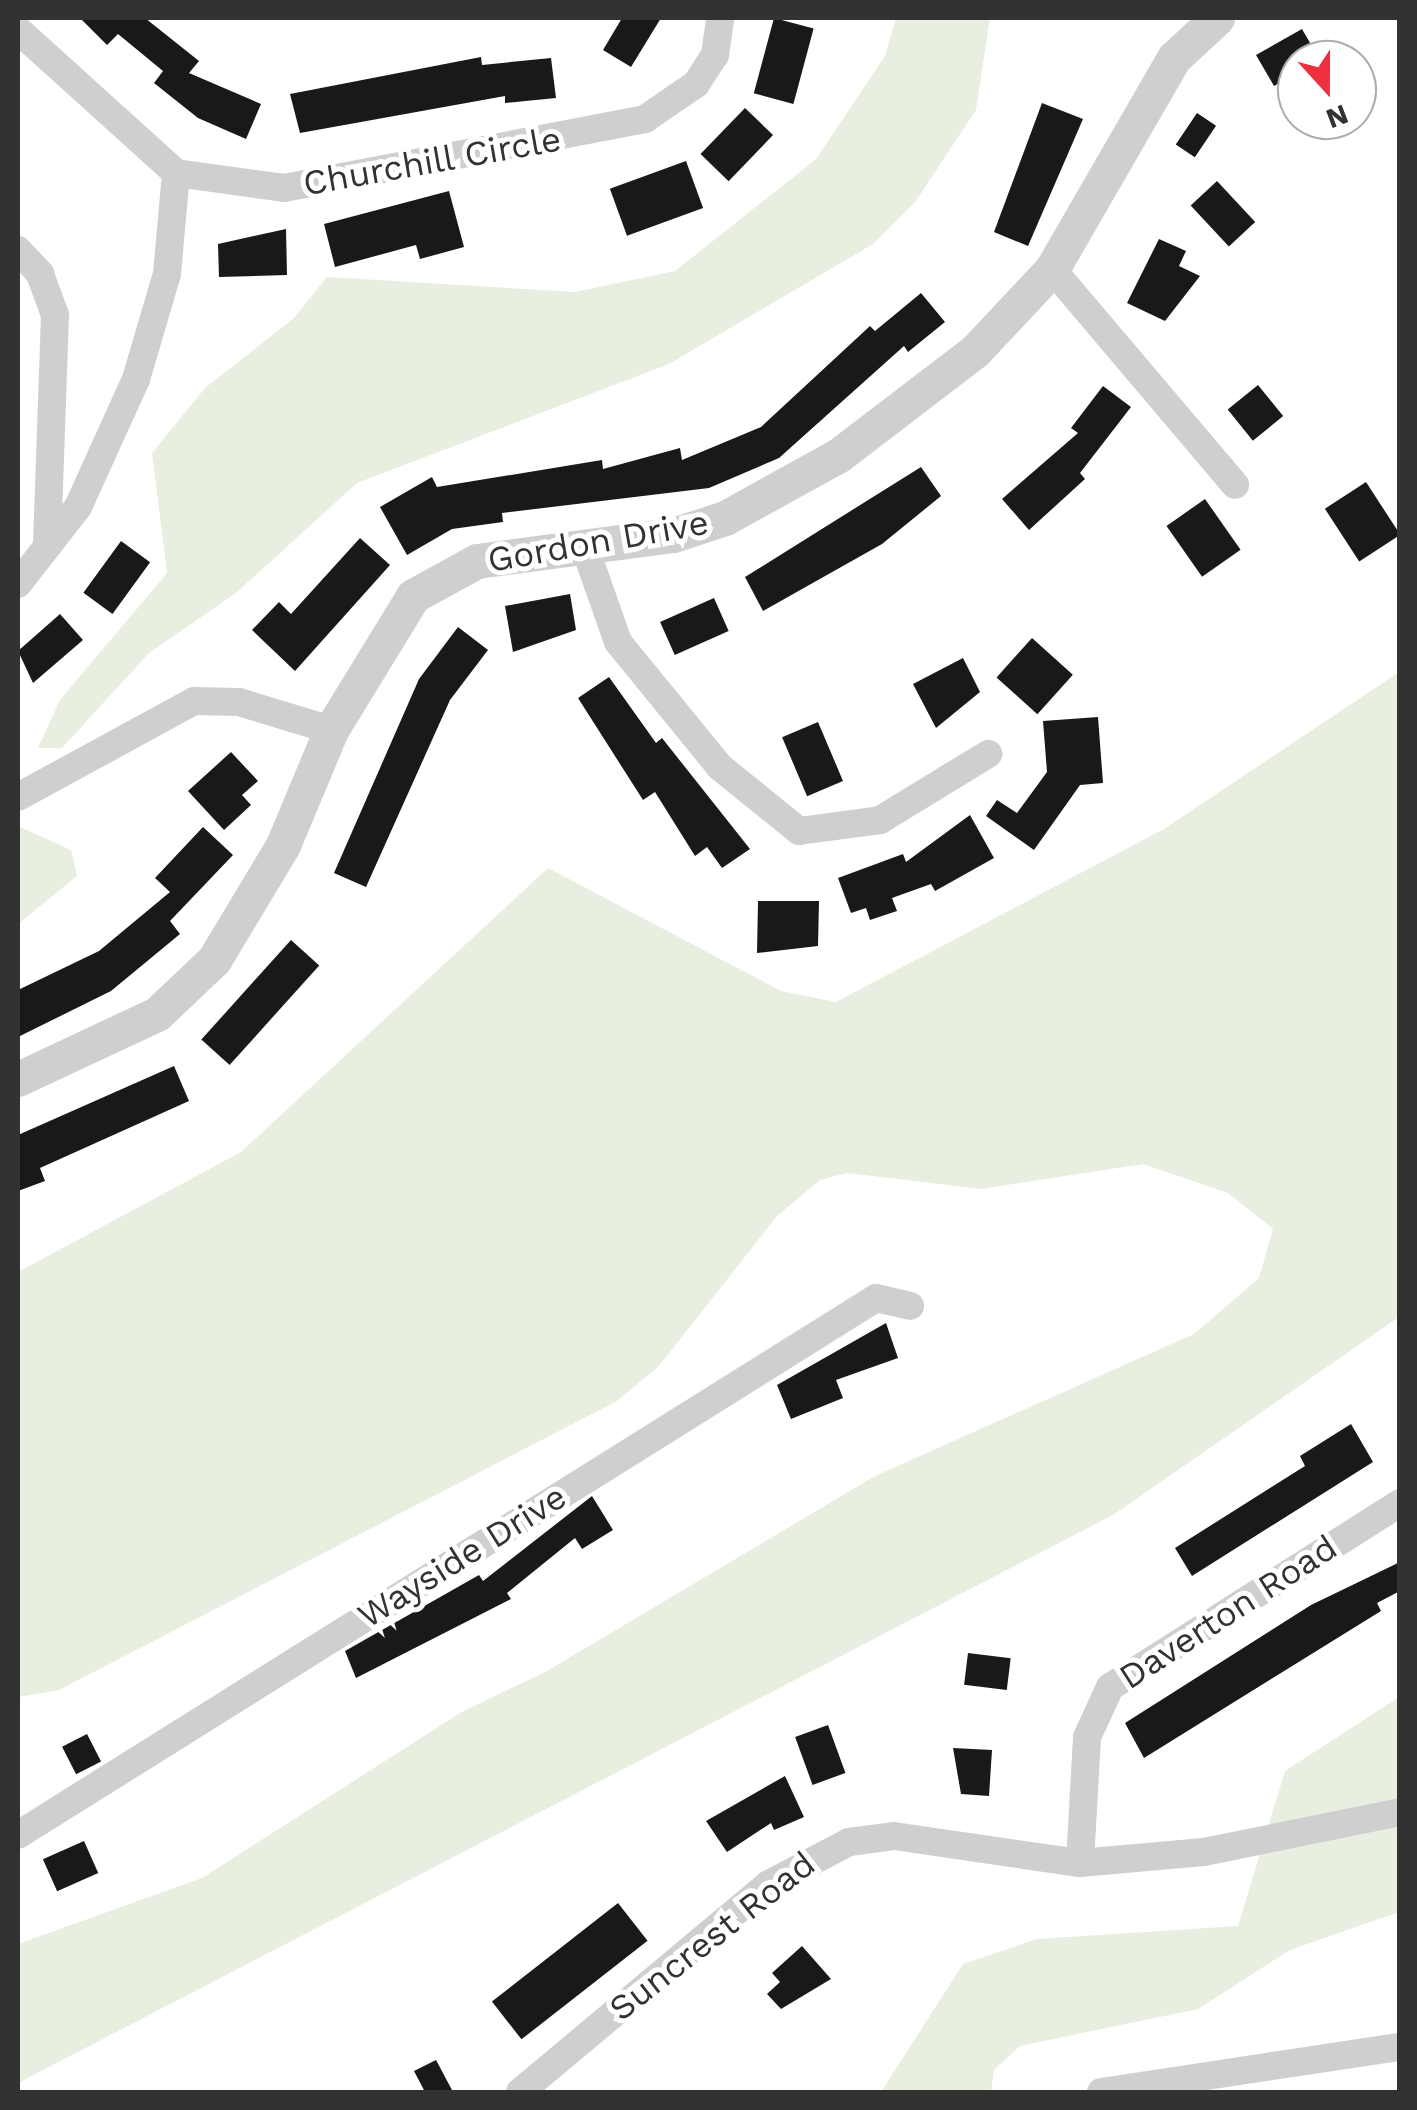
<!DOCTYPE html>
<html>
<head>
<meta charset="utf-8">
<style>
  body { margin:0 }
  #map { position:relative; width:1417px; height:2110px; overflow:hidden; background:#fff; font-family:"Work Sans",sans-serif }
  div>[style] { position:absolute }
  .green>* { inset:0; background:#e8efe0 }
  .building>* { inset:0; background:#191919; transform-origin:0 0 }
  .minor>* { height:28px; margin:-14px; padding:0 14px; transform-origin:14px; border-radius:14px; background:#cfcfcf }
  .tertiary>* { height:35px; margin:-17.5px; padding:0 17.5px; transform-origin:17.5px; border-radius:17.5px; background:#cfcfcf }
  span { translate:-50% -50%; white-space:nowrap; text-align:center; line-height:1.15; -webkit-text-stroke:10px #fff; paint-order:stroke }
  .street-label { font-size:35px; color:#323232 }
  .frame { position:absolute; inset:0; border:20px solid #323232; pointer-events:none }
  .north { position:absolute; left:1277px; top:40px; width:100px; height:100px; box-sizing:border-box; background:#fff; border:2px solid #adadad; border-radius:50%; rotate:159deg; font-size:28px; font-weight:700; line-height:40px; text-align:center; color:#323232 }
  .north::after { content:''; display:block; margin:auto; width:35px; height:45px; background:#ee2f40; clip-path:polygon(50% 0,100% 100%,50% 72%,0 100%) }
</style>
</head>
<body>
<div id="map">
  <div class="green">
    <i style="clip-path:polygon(896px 18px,990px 18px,976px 110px,916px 201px,873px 244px,669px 364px,357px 483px,236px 593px,149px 653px,62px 748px,38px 748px,60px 700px,167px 573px,152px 453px,205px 388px,294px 318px,327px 277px,575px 292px,675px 271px,816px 159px,885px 56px)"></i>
    <i style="clip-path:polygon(1399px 672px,1399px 1317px,1113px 1515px,18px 2083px,18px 1944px,202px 1878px,460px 1713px,547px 1671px,875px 1476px,1194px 1334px,1259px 1278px,1273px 1229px,1228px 1193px,1143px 1164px,981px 1189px,847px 1173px,820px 1180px,777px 1216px,659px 1366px,617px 1401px,59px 1690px,18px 1697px,18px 1272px,241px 1152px,548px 868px,781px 991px,836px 1002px,1164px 829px)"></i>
    <i style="clip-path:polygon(18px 826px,71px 850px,77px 876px,18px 924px)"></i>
    <i style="clip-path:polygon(1399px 1697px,1399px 1912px,1290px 1950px,1198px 2009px,1020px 2046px,994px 2070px,991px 2092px,881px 2092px,963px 1964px,1037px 1939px,1238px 1926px,1285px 1771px)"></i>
  </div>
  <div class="building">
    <i style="clip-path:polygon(80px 18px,145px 18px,199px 61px,189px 73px,261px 104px,246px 139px,198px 118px,154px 83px,163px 71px,118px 34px,107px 45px)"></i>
    <i style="clip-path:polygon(622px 18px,661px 18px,631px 67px,603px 50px)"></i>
    <i style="left:774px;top:18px;width:41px;height:78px;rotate:15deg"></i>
    <i style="clip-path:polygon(1302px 29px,1320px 60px,1297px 60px,1297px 73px,1274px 86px,1256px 55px)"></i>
    <i style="clip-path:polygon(481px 57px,482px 65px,551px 58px,556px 98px,505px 103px,505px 96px,300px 133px,290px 94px)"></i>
    <i style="clip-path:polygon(1042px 103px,1083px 119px,1028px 246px,994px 232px)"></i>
    <i style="left:745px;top:108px;width:39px;height:64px;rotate:44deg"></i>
    <i style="left:1197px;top:113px;width:23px;height:38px;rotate:34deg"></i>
    <i style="left:686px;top:161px;width:50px;height:81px;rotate:70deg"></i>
    <i style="left:1217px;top:181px;width:56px;height:36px;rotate:47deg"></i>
    <i style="clip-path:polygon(449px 191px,464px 247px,420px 259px,416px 245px,335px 267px,324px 224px)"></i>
    <i style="clip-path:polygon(286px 229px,287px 275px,219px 277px,218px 244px)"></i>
    <i style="clip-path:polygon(1159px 239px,1186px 251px,1179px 266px,1200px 276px,1165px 321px,1127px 303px)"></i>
    <i style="clip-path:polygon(921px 293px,945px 322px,908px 352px,904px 346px,779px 458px,709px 488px,502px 513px,503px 522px,452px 529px,407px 555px,380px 507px,432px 477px,437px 487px,602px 460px,603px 469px,680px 448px,682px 460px,761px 427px,870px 326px,875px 331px)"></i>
    <i style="left:1258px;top:385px;width:40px;height:39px;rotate:51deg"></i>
    <i style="clip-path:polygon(1103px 386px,1131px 407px,1080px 473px,1085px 479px,1029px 530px,1002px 499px,1078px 433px,1071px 428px)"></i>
    <i style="clip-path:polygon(921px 467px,941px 496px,882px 544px,763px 611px,745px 577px)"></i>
    <i style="left:1366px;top:482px;width:63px;height:49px;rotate:57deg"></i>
    <i style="left:1205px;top:499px;width:62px;height:47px;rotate:55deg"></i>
    <i style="clip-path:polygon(360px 538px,390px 565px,295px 671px,252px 630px,279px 602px,291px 614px)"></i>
    <i style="left:121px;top:541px;width:36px;height:64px;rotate:36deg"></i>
    <i style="clip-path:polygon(570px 594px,576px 630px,513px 652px,505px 606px)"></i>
    <i style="left:714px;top:598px;width:36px;height:59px;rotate:66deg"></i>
    <i style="clip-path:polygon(60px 614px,83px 640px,33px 683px,18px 651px)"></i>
    <i style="clip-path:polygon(458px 627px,488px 650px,450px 700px,366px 887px,334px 873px,419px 679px)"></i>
    <i style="left:1032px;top:638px;width:55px;height:53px;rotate:42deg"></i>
    <i style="clip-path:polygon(963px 658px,980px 692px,936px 728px,913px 684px)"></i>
    <i style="clip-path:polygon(609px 677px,656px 743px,662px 738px,750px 849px,722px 868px,707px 847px,695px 856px,655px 792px,643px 800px,578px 698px)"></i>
    <i style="clip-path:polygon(1098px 717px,1103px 783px,1080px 785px,1034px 850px,986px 816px,997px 800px,1017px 813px,1047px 772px,1043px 721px)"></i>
    <i style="left:818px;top:722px;width:64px;height:39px;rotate:67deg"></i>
    <i style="clip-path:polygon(231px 752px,258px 781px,242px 795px,251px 805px,224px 830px,188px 791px)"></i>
    <i style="clip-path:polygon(970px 815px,994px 858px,935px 891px,931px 884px,892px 898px,897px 911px,870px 920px,866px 908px,851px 913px,838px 878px,903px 854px,906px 862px)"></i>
    <i style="clip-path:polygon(203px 827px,233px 855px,170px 921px,180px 934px,111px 991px,18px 1037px,18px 990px,99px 951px,170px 892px,155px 878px)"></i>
    <i style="clip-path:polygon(758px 901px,819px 901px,818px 946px,757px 953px)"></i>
    <i style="left:291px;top:940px;width:38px;height:134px;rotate:42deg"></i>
    <i style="clip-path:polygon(174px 1066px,189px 1101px,40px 1168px,45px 1181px,18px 1191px,18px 1135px)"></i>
    <i style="clip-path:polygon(886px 1323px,898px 1358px,836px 1380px,843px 1398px,791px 1419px,777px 1385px)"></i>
    <i style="clip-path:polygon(1351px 1424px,1373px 1462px,1192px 1576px,1175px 1548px,1305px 1466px,1300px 1456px)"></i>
    <i style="clip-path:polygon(592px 1496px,613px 1530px,582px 1549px,575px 1538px,507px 1593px,511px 1599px,356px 1678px,345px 1651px,479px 1575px,483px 1581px)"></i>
    <i style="clip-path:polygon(1400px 1562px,1400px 1591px,1377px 1603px,1381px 1611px,1144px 1758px,1125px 1723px,1311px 1605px)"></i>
    <i style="left:968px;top:1653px;width:43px;height:32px;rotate:7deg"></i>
    <i style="left:828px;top:1725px;width:51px;height:35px;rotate:70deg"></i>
    <i style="left:87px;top:1734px;width:31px;height:28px;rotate:63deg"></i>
    <i style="clip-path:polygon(953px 1748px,992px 1750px,989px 1796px,961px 1794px)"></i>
    <i style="clip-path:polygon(785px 1776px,804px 1817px,774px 1830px,771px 1823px,727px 1852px,706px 1821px)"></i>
    <i style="left:84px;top:1841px;width:35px;height:45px;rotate:66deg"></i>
    <i style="left:618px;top:1903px;width:48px;height:160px;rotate:52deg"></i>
    <i style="clip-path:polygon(802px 1946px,831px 1979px,781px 2009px,767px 1994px,780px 1982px,772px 1973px)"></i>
    <i style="clip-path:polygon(436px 2060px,453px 2092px,425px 2092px,414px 2071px)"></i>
  </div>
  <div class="minor">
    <i style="left:18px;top:30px;width:213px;rotate:42.1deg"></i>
    <i style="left:176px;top:173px;width:109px;rotate:7.9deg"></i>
    <i style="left:284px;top:188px;width:368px;rotate:-10.8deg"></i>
    <i style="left:645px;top:119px;width:62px;rotate:-34.5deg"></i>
    <i style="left:696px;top:84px;width:35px;rotate:-57deg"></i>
    <i style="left:715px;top:55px;width:37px;rotate:-82deg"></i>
    <i style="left:18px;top:250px;width:33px;rotate:47deg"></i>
    <i style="left:40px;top:274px;width:44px;rotate:69.9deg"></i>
    <i style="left:55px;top:315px;width:232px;rotate:92deg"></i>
    <i style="left:1052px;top:269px;width:283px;rotate:49.7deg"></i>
    <i style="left:584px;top:545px;width:103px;rotate:70.7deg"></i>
    <i style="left:618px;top:642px;width:161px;rotate:50.8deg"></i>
    <i style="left:720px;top:767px;width:102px;rotate:39deg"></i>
    <i style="left:799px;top:831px;width:82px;rotate:-7.7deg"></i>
    <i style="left:880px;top:820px;width:127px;rotate:-31.4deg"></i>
    <i style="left:18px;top:584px;width:98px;rotate:-52.1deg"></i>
    <i style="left:78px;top:507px;width:141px;rotate:-65.6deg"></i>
    <i style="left:136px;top:379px;width:109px;rotate:-73.6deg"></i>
    <i style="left:167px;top:274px;width:101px;rotate:-84.9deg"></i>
    <i style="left:18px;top:797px;width:200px;rotate:-28.6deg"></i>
    <i style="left:194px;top:701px;width:45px;rotate:1.3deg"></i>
    <i style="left:239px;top:702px;width:96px;rotate:16.9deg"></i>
    <i style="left:18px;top:1835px;width:1012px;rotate:-32.04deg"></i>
    <i style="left:876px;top:1298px;width:35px;rotate:13deg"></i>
    <i style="left:1080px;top:1863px;width:126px;rotate:-86.8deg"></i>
    <i style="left:1087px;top:1737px;width:55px;rotate:-65.3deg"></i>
    <i style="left:1110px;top:1687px;width:343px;rotate:-32.4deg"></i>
    <i style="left:520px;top:2092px;width:324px;rotate:-39.9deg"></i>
    <i style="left:769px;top:1884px;width:90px;rotate:-27.7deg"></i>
    <i style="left:849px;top:1842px;width:45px;rotate:-7.6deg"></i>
    <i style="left:894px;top:1836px;width:188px;rotate:8.3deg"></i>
    <i style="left:1080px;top:1863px;width:124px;rotate:-5.1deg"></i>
    <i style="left:1204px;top:1852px;width:200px;rotate:-11.5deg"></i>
    <i style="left:1101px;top:2092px;width:302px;rotate:-8.6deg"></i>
  </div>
  <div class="tertiary">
    <i style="left:18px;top:1079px;width:153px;rotate:-25.1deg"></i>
    <i style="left:157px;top:1014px;width:79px;rotate:-43.5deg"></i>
    <i style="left:214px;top:960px;width:134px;rotate:-59deg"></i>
    <i style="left:283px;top:845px;width:125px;rotate:-67.3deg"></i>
    <i style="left:331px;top:730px;width:157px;rotate:-58.5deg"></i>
    <i style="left:413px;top:596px;width:73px;rotate:-28.7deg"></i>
    <i style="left:477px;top:561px;width:198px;rotate:-7.6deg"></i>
    <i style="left:673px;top:535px;width:55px;rotate:-18.1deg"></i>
    <i style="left:725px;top:518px;width:130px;rotate:-28.9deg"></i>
    <i style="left:839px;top:455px;width:171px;rotate:-37.4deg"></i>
    <i style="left:975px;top:351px;width:112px;rotate:-46.8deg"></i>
    <i style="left:1052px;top:269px;width:244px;rotate:-60deg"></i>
    <i style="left:1174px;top:58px;width:59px;rotate:-42.9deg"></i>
  </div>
  <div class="street-label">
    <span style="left:432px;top:161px;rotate:-10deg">Churchill Circle</span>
    <span style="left:598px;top:541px;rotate:-10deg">Gordon Drive</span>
    <span style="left:462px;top:1556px;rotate:-32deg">Wayside Drive</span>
    <span style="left:1228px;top:1612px;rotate:-33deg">Daverton Road</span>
    <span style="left:712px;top:1936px;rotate:-38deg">Suncrest Road</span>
  </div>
  <div class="frame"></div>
  <div class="north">N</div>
</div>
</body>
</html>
